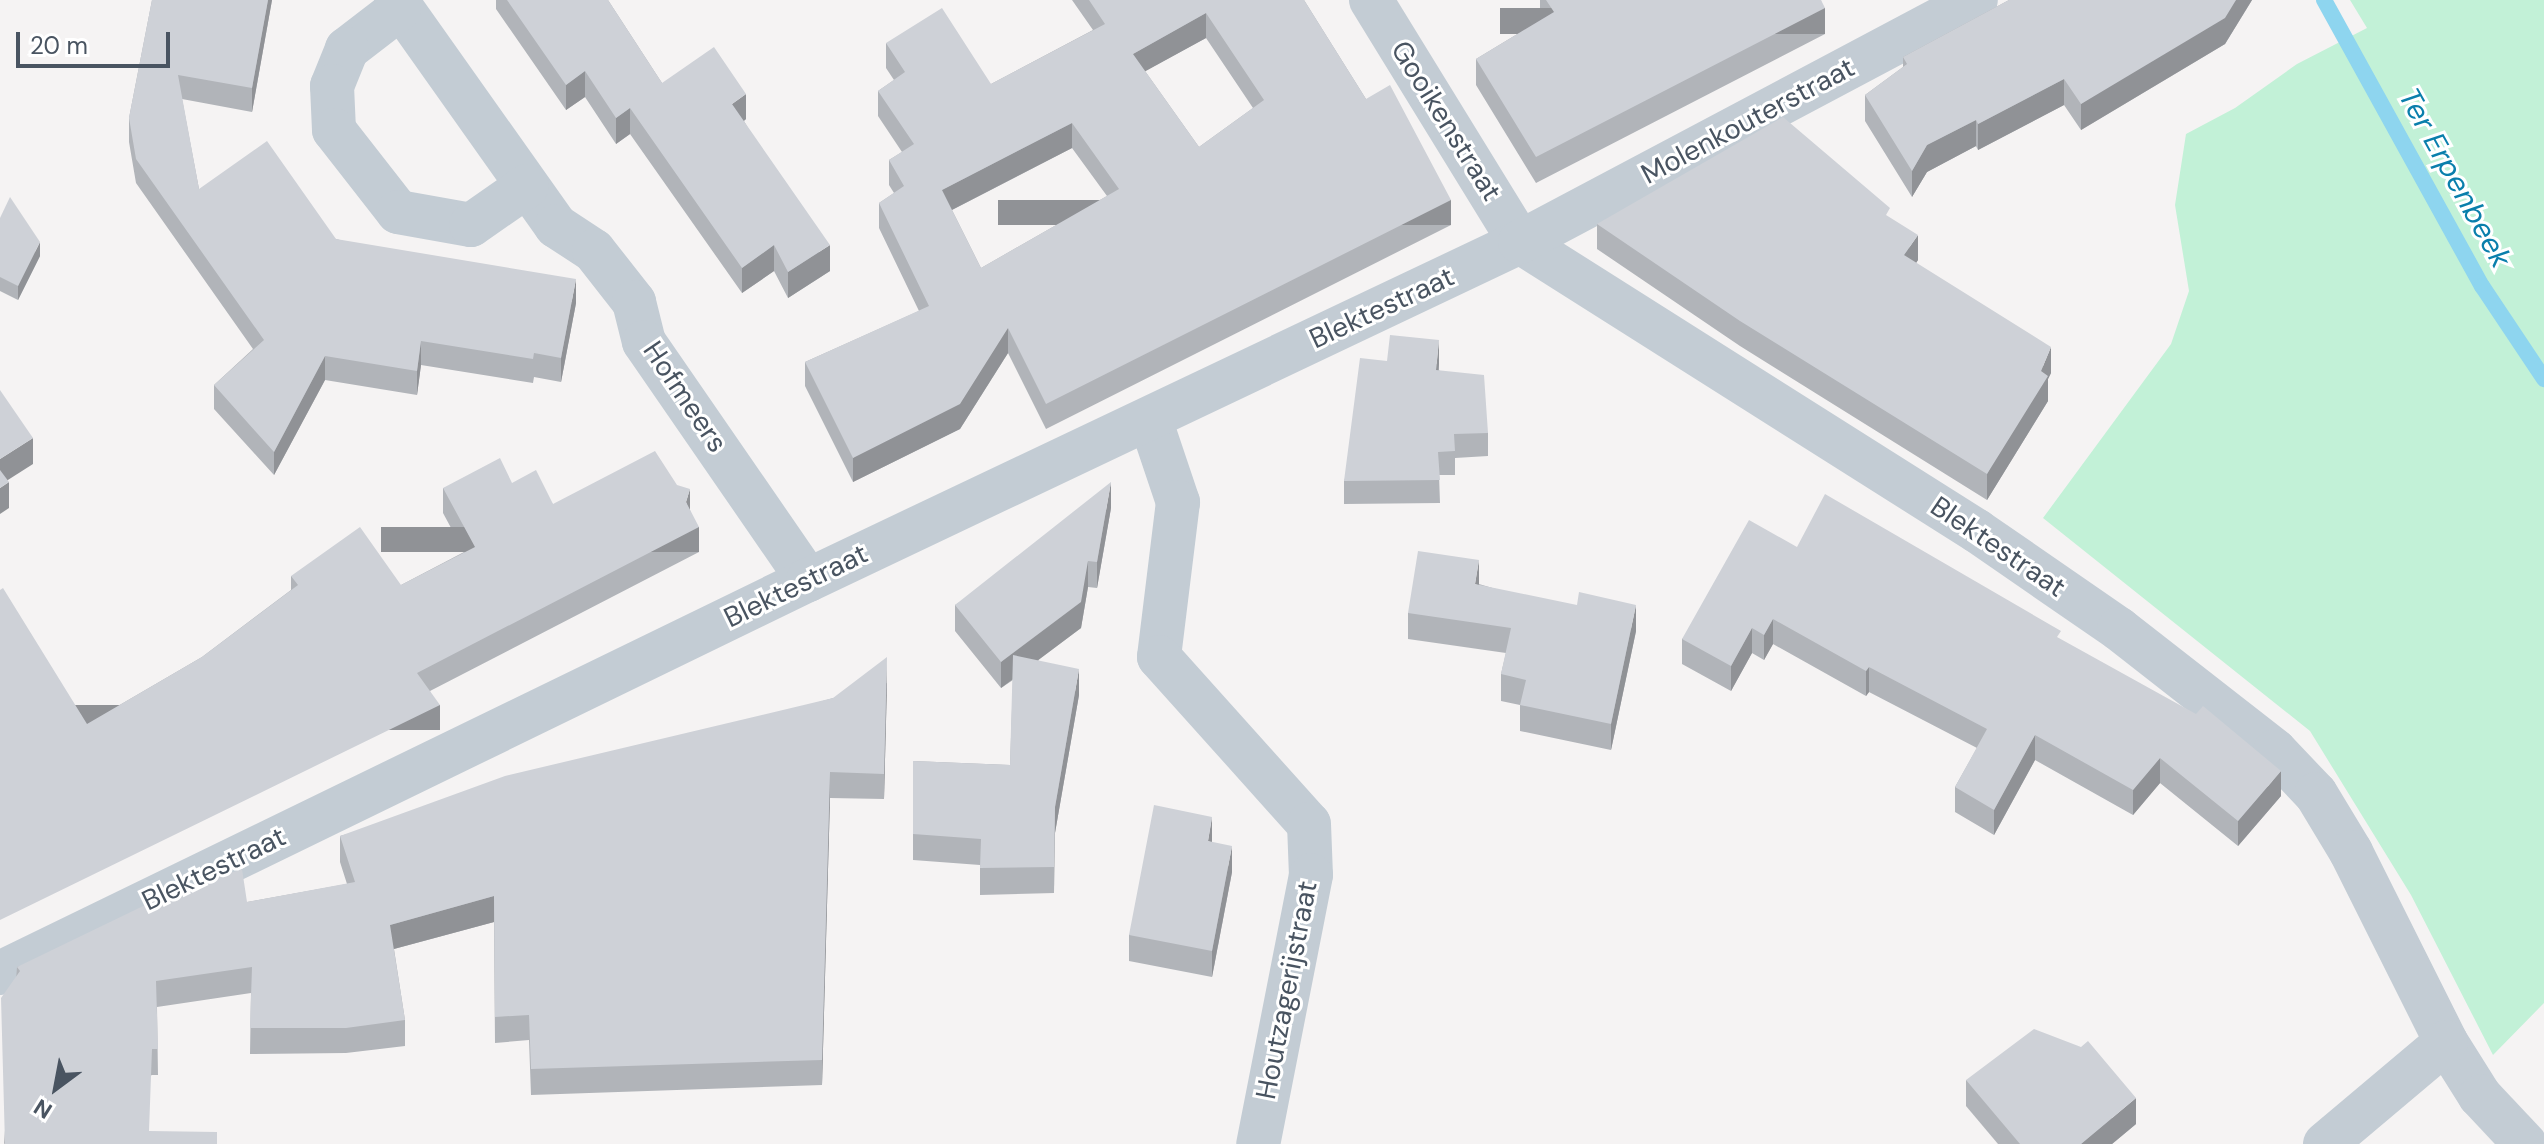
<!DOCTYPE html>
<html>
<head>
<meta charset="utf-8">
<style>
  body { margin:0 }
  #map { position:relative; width:2544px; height:1144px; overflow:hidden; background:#f5f3f3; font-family:"DM Sans",sans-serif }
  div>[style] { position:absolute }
  .green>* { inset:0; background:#c2f1d7 }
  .stream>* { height:16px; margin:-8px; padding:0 8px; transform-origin:8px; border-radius:8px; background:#8ed5ef }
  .minor>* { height:44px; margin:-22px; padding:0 22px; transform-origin:22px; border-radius:22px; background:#c3ccd4 }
  .wall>* { inset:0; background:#b1b4b9 }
  .shaded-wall>* { inset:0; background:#909296; transform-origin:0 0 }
  .building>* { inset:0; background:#ced1d7 }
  span { translate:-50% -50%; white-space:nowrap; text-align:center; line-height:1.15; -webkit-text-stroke:6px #fff; paint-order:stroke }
  .street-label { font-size:28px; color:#495461 }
  .water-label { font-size:30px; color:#0a7fac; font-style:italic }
  .north { position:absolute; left:16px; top:1048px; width:80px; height:80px; -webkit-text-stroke:6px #fff; paint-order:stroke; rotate:212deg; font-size:22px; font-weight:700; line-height:32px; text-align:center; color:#495461 }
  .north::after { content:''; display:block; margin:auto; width:28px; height:36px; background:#495461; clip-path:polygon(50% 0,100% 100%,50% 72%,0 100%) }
  .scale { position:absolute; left:16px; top:32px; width:154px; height:36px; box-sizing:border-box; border:4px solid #495461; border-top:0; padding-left:10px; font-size:24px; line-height:28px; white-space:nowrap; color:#495461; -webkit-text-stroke:6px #fff; paint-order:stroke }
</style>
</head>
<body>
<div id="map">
  <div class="green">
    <i style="clip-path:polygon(2350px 0,2544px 0,2544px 1003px,2493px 1055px,2411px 895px,2310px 731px,2043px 518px,2171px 344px,2189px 291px,2175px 205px,2186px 134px,2235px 108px,2297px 64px,2367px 28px)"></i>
  </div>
  <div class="stream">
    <i style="left:2324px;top:0;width:327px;rotate:61.1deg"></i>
    <i style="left:2482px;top:286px;width:112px;rotate:56.3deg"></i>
  </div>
  <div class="minor">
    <i style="left:396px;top:0;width:277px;rotate:54.7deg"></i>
    <i style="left:556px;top:226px;width:45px;rotate:33.3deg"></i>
    <i style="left:594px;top:251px;width:65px;rotate:51.9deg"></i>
    <i style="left:634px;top:302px;width:41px;rotate:76deg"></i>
    <i style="left:644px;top:342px;width:289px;rotate:55.4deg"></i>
    <i style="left:1371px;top:0;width:284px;rotate:58.4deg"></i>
    <i style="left:1520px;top:242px;width:541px;rotate:32.31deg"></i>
    <i style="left:1977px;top:531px;width:173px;rotate:34.6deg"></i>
    <i style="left:2119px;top:629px;width:198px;rotate:38deg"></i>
    <i style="left:2275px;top:751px;width:59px;rotate:46.4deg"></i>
    <i style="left:2316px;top:794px;width:68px;rotate:58.9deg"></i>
    <i style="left:2351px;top:852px;width:212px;rotate:63.4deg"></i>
    <i style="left:2446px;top:1042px;width:64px;rotate:57.8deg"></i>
    <i style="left:2480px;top:1096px;width:66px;rotate:46.8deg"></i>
    <i style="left:399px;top:9px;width:66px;rotate:142.4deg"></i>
    <i style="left:347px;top:49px;width:40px;rotate:112deg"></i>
    <i style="left:332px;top:86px;width:44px;rotate:87.4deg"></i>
    <i style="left:334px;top:130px;width:104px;rotate:52deg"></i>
    <i style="left:398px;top:212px;width:74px;rotate:10.1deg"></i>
    <i style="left:471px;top:225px;width:68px;rotate:-34.9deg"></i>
    <i style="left:1150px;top:419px;width:88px;rotate:71.4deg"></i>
    <i style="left:1178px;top:502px;width:156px;rotate:97deg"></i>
    <i style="left:1159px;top:657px;width:224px;rotate:48.1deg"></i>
    <i style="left:1309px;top:824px;width:51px;rotate:87.8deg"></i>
    <i style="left:1311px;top:875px;width:274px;rotate:101.1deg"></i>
    <i style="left:0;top:973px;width:899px;rotate:-25.94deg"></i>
    <i style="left:808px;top:580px;width:788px;rotate:-25.39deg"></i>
    <i style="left:1520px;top:242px;width:516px;rotate:-27.95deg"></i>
    <i style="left:2325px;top:1144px;width:158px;rotate:-40.1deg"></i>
  </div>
  <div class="wall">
    <i style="clip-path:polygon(152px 0,272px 0,252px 112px,182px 99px,199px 189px,336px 239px,576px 303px,561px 382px,534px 377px,533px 383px,421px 365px,417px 395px,325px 380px,274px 475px,214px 409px,214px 385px,253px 349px,136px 183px,129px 142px,129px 118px)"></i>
    <i style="clip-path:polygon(496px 0,608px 0,662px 83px,746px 119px,744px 121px,830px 271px,788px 298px,774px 271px,742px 293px,630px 134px,616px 144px,585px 97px,566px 110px,496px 9px)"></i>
    <i style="clip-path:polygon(evenodd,1072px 0,1304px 0,1366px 99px,1451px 225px,1046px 429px,1008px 353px,960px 429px,853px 482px,805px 386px,805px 362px,919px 311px,879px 228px,879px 203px,894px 193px,889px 185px,889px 160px,902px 152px,878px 116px,878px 91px,894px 80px,886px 68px,886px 43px,991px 84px,1093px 30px,1072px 0,1206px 38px,1253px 108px,1199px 147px,1145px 71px,1206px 38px,1072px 0,1072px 148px,1107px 196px,981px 268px,952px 210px,1072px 148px)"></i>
    <i style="clip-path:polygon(1540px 0,1821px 0,1825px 34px,1536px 183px,1476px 85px,1476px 59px,1542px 19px,1540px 15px)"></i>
    <i style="clip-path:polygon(2009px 0,2252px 0,2225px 44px,2081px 130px,2064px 105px,1978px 150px,1976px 146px,1927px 172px,1912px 197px,1865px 121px,1865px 95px,1903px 67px,1903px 57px)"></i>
    <i style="clip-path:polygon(0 218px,40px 256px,18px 300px,0 291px)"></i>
    <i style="clip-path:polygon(1890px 218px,1918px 260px,1916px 263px,2051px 373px,2048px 379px,2048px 401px,1987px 500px,1740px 346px,1597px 249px,1597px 224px)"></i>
    <i style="clip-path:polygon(1387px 361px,1439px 364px,1439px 370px,1488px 433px,1488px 456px,1455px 458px,1455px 475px,1439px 475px,1440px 503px,1344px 504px,1344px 481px)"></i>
    <i style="clip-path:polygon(512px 483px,553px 504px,690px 510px,699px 552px,430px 691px,440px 730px,87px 724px,202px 657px,291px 590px,291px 576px,401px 585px,464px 552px,443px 513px,443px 488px)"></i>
    <i style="clip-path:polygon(1111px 508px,1097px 588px,1088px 587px,1081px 628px,1038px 660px,1079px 695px,1055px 833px,1054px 893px,980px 895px,980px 865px,913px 860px,913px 761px,1010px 765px,1013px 680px,1001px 688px,955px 631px,955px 605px)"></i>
    <i style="clip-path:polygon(1797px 547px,2061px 640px,2281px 796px,2238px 846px,2160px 783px,2133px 815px,2035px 760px,1994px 835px,1955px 812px,1955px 787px,1977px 748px,1869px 692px,1866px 696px,1773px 644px,1764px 660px,1752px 653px,1731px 691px,1682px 664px,1682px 639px)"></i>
    <i style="clip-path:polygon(1479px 584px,1636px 631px,1611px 750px,1520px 731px,1520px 705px,1501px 701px,1501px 674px,1506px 653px,1408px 639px,1408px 613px)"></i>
    <i style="clip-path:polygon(887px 683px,884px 799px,830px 798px,822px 1085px,531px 1095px,529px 1040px,495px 1043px,494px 922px,394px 949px,405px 1020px,405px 1046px,346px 1053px,250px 1054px,251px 993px,157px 1007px,158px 1075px,152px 1075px,4px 1144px,17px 967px,247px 902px,347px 884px,340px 862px,340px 836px)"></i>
    <i style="clip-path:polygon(1212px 842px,1232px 872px,1212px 977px,1129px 961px,1129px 935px)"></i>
    <i style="clip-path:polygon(1966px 1080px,2136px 1124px,2112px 1144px,1998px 1144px,1966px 1106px)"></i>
  </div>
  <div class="shaded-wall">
    <i style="clip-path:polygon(268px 0,272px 0,252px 112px,252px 88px)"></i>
    <i style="clip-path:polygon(2236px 0,2252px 0,2225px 44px,2081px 130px,2081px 104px)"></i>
    <i style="left:1825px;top:8px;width:26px;height:325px;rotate:90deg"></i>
    <i style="clip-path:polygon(1206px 13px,1206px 38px,1133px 78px,1133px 54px)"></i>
    <i style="clip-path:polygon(585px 71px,585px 97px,566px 110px,566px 85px)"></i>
    <i style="clip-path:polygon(2064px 79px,2064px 105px,1978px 150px,1978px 124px)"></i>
    <i style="clip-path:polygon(746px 94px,746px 119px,732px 130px,732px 104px)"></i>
    <i style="clip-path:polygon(630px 108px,630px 134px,616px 144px,616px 118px)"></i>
    <i style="clip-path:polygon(1976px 120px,1976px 146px,1927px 172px,1912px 197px,1912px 171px,1927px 145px)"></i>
    <i style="clip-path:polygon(1072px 123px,1072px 148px,942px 215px,942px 190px)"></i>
    <i style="left:1451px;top:200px;width:25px;height:453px;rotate:90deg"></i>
    <i style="clip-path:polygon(1918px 235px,1918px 260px,1904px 281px,1904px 255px)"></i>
    <i style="clip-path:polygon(40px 242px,40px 256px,18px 300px,18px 286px)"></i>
    <i style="clip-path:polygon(774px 245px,774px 271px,742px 293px,742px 268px)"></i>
    <i style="clip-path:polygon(830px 245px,830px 271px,788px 298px,788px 272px)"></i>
    <i style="clip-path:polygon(576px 279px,576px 303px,561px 382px,561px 358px)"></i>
    <i style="clip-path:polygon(1008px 328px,1008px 353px,960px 429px,853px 482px,853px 458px)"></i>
    <i style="clip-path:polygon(1439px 340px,1439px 364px,1436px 393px,1436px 370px)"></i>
    <i style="clip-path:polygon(421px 341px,421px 365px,417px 395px,417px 371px)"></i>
    <i style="clip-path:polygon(2051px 347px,2051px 373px,2048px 379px,2048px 401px,1987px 500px,1987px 474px,2041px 371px)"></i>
    <i style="clip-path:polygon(325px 356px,325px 380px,274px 475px,274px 452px)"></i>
    <i style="clip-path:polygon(33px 438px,33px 464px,0 485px,0 459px)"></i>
    <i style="clip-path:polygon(9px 482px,9px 508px,0 514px,0 488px)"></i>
    <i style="clip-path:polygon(1111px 482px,1111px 508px,1097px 588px,1097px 562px)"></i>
    <i style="clip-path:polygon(690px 489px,690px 514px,686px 502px)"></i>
    <i style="left:699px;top:527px;width:25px;height:318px;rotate:90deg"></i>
    <i style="clip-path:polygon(1479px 560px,1479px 586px,1475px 584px)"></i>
    <i style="clip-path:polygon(1088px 561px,1088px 587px,1081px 628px,1001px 688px,1001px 662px)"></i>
    <i style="clip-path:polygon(1636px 605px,1636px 631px,1611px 750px,1611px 724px)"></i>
    <i style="clip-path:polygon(1773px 619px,1773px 644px,1764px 660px,1764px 635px)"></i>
    <i style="clip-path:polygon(1752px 628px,1752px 653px,1731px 691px,1731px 666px)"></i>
    <i style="clip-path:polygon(887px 657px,887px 683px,884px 799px,884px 774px)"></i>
    <i style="clip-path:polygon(1869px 667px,1869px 692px,1866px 696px,1866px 671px)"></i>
    <i style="clip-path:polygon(1079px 669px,1079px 695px,1055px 833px,1054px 893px,1055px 807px)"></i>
    <i style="left:440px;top:705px;width:25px;height:490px;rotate:90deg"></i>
    <i style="clip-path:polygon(2035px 735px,2035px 760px,1994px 835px,1994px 810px)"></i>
    <i style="clip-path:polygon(2160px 758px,2160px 783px,2133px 815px,2133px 790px)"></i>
    <i style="clip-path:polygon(2281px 771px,2281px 796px,2238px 846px,2238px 821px)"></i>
    <i style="clip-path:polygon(830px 772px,830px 798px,822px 1085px,822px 1060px)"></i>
    <i style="clip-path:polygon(1212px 817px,1212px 843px,1208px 841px)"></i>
    <i style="clip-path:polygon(1232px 846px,1232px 872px,1212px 977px,1212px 951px)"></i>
    <i style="clip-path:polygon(494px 896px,494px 922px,390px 950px,390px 925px)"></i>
    <i style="clip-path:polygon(2136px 1098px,2136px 1124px,2112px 1144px,2081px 1144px)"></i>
  </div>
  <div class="building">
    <i style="clip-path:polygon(152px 0,268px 0,252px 88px,178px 75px,199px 189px,267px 141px,336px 239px,576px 279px,561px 358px,534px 353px,533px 359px,421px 341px,417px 371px,325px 356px,274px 452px,214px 385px,264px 340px,136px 159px,129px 118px)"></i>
    <i style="clip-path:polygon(507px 0,608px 0,662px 83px,714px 47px,746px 94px,732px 104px,830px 245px,788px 272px,774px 245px,742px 268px,630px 108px,616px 118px,585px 71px,566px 85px)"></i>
    <i style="clip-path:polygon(evenodd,1089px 0,1304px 0,1366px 99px,1390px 85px,1451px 200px,1046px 404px,1008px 328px,960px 404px,853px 458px,805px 362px,929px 306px,879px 203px,904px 186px,889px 160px,914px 144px,878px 91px,905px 72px,886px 43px,942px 8px,991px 84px,1105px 24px,1089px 0,1206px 13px,1264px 100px,1199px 147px,1133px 54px,1206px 13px,1089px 0,1072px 123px,1119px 189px,981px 268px,942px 190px,1072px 123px)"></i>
    <i style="clip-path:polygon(1546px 0,1821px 0,1825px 8px,1536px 157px,1476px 59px,1554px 12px)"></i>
    <i style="clip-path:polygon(2009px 0,2236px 0,2225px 18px,2081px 104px,2064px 79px,1978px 124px,1976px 120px,1927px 145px,1912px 171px,1865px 95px,1907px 64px,1903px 57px)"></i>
    <i style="clip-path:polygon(1783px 117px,1890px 208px,1886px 215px,1918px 235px,1904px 255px,2051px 347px,2041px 371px,2048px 376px,1987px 474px,1740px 321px,1597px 224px)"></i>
    <i style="clip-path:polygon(10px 197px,40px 242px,18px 286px,0 277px,0 218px)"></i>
    <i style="clip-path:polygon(1390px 335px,1439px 340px,1436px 370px,1484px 375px,1488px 433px,1454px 434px,1455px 451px,1438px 452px,1440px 480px,1344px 481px,1360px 358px,1387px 361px)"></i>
    <i style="clip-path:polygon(0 390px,33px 438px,0 459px)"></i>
    <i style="clip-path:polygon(655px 451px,677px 485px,690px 489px,686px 502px,699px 527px,417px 673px,440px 705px,0 920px,0 590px,3px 588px,87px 724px,202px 657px,298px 585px,291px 576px,360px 527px,401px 585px,475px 547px,443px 488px,500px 458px,512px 483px,536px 470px,553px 504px)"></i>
    <i style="clip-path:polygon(0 470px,9px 482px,0 488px)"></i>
    <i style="clip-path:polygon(1111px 482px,1097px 562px,1088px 561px,1081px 602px,1001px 662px,955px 605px)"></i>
    <i style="clip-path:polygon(1825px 494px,2061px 631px,2057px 637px,2196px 714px,2203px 706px,2281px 771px,2238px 821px,2160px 758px,2133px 790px,2035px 735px,1994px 810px,1955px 787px,1987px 729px,1869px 667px,1866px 671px,1773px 619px,1764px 635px,1752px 628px,1731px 666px,1682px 639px,1749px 520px,1797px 547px)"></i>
    <i style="clip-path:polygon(1418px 551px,1479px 560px,1475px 584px,1577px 605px,1579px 592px,1636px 605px,1611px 724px,1520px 705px,1526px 680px,1501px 674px,1511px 628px,1408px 613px)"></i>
    <i style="clip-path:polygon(1013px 655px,1079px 669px,1055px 807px,1054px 867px,980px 868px,981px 839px,913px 834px,913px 761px,1010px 765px)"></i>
    <i style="clip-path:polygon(887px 657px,884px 774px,830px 772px,822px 1060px,531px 1069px,529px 1015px,495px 1017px,494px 896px,390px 925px,405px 1020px,346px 1028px,250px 1028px,252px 967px,156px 981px,158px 1049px,152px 1049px,149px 1131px,217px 1132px,217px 1144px,5px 1144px,1px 998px,20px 971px,17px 967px,168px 894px,242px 869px,247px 902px,355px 882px,340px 836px,505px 776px,833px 698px)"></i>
    <i style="clip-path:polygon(1154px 805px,1212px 817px,1208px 841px,1232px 846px,1212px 951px,1129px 935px)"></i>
    <i style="clip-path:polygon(2034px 1029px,2081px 1047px,2088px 1041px,2136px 1098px,2081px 1144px,2020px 1144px,1966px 1080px)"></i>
  </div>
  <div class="street-label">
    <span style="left:1446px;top:121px;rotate:58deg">Gooikenstraat</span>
    <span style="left:1748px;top:121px;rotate:-28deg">Molenkouterstraat</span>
    <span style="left:1382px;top:308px;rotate:-25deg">Blektestraat</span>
    <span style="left:685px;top:397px;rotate:56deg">Hofmeers</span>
    <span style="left:1998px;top:547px;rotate:34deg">Blektestraat</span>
    <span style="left:796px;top:586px;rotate:-26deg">Blektestraat</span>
    <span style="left:214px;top:869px;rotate:-26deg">Blektestraat</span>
    <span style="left:1287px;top:990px;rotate:-79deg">Houtzagerijstraat</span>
  </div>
  <div class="water-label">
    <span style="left:2455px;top:178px;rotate:61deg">Ter Erpenbeek</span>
  </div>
  <div class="north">N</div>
  <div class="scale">20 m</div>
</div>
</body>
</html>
